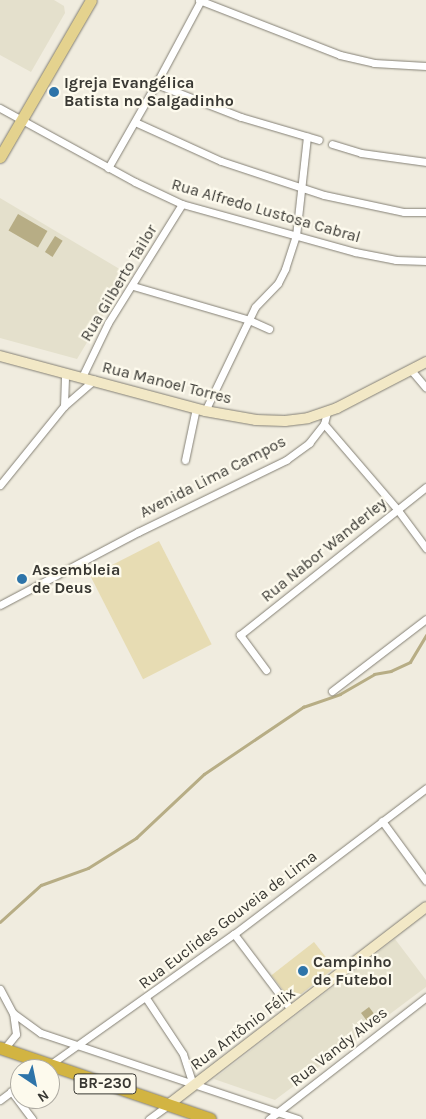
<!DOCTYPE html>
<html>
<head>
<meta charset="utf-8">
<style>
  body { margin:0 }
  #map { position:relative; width:426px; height:1119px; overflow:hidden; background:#f0ecdf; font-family:Karla,sans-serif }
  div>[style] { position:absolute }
  .built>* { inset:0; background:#e4e0cc }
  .green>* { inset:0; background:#e7dcb3; transform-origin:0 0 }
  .water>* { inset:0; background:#b7ad85; transform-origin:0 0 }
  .stream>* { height:2.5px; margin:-1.25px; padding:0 1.25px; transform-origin:1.25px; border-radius:1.25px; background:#b7ad85 }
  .roads { filter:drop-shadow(0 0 1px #848075) drop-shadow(0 0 1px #848075) }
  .street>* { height:7px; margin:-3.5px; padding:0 3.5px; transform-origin:3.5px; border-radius:3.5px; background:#fff }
  .secondary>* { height:10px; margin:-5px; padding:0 5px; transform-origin:5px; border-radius:5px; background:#f2e8c6 }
  .primary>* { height:11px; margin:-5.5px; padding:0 5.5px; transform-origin:5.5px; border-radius:5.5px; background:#e4d28e }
  .highway>* { height:12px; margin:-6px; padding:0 6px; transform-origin:6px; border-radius:6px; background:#d2b442 }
  .dots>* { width:14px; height:14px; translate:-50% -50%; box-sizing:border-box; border:2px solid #fdfaed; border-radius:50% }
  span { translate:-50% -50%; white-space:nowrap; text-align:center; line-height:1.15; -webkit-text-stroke:4.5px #fdfaed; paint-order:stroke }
  .shield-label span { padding:1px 4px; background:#fdfaed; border:1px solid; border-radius:4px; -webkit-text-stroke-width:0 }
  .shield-label { font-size:15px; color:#393833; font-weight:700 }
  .poi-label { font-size:16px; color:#393833; font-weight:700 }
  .left { translate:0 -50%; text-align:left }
  .street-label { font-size:16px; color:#393833 }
  .north { position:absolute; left:10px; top:1059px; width:50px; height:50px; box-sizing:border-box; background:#fdfaed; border:1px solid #afaca3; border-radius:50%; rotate:146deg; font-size:14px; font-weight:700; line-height:20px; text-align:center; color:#393833 }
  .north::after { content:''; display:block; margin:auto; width:18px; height:22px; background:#2e74a9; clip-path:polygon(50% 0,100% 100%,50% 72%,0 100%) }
</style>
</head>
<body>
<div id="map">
  <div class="built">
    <i style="clip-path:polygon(0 0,54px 0,64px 6px,65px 13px,31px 72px,0 55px)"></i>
    <i style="clip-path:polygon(0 198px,128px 274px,77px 359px,0 338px)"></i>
    <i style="clip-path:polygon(395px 939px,426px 980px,426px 987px,275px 1100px,214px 1079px)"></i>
  </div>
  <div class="green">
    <i style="left:159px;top:541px;width:116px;height:77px;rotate:63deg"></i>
    <i style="left:314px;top:942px;width:33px;height:54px;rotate:52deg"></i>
  </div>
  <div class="water">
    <i style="left:18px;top:214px;width:34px;height:19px;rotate:30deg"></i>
    <i style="left:55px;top:236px;width:9px;height:19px;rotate:32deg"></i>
    <i style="left:369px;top:1007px;width:15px;height:10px;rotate:53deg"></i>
  </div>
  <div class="stream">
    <i style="left:0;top:922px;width:55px;rotate:-42.1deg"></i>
    <i style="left:41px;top:885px;width:50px;rotate:-19.9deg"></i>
    <i style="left:88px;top:868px;width:57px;rotate:-32deg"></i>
    <i style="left:136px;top:838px;width:93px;rotate:-43.3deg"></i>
    <i style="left:204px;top:774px;width:120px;rotate:-34.1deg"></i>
    <i style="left:303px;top:707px;width:39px;rotate:-19deg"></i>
    <i style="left:340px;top:694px;width:39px;rotate:-30deg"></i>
    <i style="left:374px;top:674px;width:17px;rotate:-10deg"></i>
    <i style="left:391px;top:671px;width:21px;rotate:-25deg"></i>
    <i style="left:410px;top:662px;width:31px;rotate:-59deg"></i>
  </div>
  <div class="roads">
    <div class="street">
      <i style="left:199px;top:0;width:151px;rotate:21.3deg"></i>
      <i style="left:340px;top:55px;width:35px;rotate:13deg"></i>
      <i style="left:374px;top:63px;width:52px;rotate:3.3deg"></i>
      <i style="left:156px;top:84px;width:91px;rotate:21.2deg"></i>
      <i style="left:241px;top:117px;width:81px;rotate:16.4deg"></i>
      <i style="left:0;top:108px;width:154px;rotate:28.7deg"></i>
      <i style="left:135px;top:182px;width:52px;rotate:25.1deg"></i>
      <i style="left:182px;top:204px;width:180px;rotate:15.5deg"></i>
      <i style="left:355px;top:252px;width:42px;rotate:11deg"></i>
      <i style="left:396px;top:260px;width:30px;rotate:2deg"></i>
      <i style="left:135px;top:122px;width:94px;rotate:24.4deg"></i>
      <i style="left:221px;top:161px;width:108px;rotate:18.3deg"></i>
      <i style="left:324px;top:195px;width:82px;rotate:12deg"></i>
      <i style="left:404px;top:212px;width:22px"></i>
      <i style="left:332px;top:144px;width:30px;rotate:17deg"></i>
      <i style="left:361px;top:153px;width:66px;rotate:7.9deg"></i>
      <i style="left:108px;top:168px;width:97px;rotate:-60.3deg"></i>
      <i style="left:156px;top:84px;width:95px;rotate:-61.8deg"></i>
      <i style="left:133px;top:286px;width:121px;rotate:16.3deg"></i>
      <i style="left:249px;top:320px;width:22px;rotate:24deg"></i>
      <i style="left:411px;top:370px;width:23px;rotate:50deg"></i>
      <i style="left:82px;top:377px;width:60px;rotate:-64.3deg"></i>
      <i style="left:108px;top:323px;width:140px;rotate:-58.1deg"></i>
      <i style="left:64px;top:406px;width:34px;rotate:-88deg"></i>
      <i style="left:205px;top:411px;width:115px;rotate:-64.3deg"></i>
      <i style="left:255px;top:307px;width:33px;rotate:-46deg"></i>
      <i style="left:278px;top:283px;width:16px;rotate:-63deg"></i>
      <i style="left:285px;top:269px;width:35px;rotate:-72deg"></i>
      <i style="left:296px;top:236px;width:100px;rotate:-83.7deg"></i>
      <i style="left:324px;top:424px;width:112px;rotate:49.3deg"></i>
      <i style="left:397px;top:509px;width:49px;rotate:53.4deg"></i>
      <i style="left:185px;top:460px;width:53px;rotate:-78.1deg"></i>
      <i style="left:0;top:485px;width:102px;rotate:-51deg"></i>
      <i style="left:64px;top:406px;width:40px;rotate:-41deg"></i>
      <i style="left:0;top:605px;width:156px;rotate:-27.9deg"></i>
      <i style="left:138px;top:532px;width:165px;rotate:-25.9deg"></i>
      <i style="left:286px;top:460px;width:29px;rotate:-36deg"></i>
      <i style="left:309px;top:443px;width:24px;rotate:-52deg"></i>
      <i style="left:324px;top:424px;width:12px;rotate:-76deg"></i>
      <i style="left:266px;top:670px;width:44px;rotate:-126.6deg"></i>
      <i style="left:240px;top:635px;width:238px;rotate:-38.5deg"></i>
      <i style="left:332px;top:691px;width:118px;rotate:-37.5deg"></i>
      <i style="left:382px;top:821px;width:74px;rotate:53.7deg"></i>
      <i style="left:234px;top:934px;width:96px;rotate:53deg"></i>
      <i style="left:0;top:989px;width:27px;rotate:62deg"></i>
      <i style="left:13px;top:1013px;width:34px;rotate:36deg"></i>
      <i style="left:41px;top:1033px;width:271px;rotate:18.5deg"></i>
      <i style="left:146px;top:998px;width:67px;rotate:56.5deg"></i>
      <i style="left:183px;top:1054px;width:33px;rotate:72deg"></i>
      <i style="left:4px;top:1049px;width:19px;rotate:-51deg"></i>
      <i style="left:16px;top:1034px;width:21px;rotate:-98deg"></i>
      <i style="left:48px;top:1066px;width:228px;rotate:-35.4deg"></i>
      <i style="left:234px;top:934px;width:241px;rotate:-37.2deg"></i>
      <i style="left:11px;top:1091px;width:35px;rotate:53deg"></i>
      <i style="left:0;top:1100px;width:25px;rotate:-37deg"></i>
      <i style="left:149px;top:1119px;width:24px;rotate:-36deg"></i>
      <i style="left:269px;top:1119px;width:199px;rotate:-37.8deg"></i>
    </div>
    <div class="secondary">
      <i style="left:0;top:356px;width:212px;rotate:15deg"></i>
      <i style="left:205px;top:411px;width:52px;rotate:10deg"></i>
      <i style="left:256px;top:420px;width:29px;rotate:2deg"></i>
      <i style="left:285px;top:421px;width:23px;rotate:-7deg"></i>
      <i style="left:308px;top:418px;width:31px;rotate:-19deg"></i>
      <i style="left:337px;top:408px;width:100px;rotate:-27.3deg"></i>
      <i style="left:168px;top:1105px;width:325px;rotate:-37.5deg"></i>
    </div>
    <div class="primary">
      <i style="left:0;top:157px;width:181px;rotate:-59.9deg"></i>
    </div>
    <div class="highway">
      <i style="left:0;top:1048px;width:222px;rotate:18.7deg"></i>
    </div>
  </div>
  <div class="dots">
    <i style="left:54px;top:92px;background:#2e74a9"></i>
    <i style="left:22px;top:579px;background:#2e74a9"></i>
    <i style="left:303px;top:971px;background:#2e74a9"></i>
  </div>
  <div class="shield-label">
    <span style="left:105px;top:1084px">BR-230</span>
  </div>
  <div class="poi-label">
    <span class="left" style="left:64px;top:92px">Igreja Evangélica<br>Batista no Salgadinho</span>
    <span class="left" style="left:32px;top:579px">Assembleia<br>de Deus</span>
    <span class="left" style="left:313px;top:971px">Campinho<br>de Futebol</span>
  </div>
  <div class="street-label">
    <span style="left:266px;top:211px;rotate:16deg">Rua Alfredo Lustosa Cabral</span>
    <span style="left:119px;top:283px;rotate:-59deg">Rua Gilberto Tailor</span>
    <span style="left:167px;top:383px;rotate:14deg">Rua Manoel Torres</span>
    <span style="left:213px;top:477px;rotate:-27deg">Avenida Lima Campos</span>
    <span style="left:324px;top:550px;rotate:-39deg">Rua Nabor Wanderley</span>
    <span style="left:228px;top:920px;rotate:-37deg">Rua Euclides Gouveia de Lima</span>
    <span style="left:243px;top:1029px;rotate:-37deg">Rua Antônio Félix</span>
    <span style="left:339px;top:1047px;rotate:-38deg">Rua Vandy Alves</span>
  </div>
  <div class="north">N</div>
</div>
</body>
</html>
